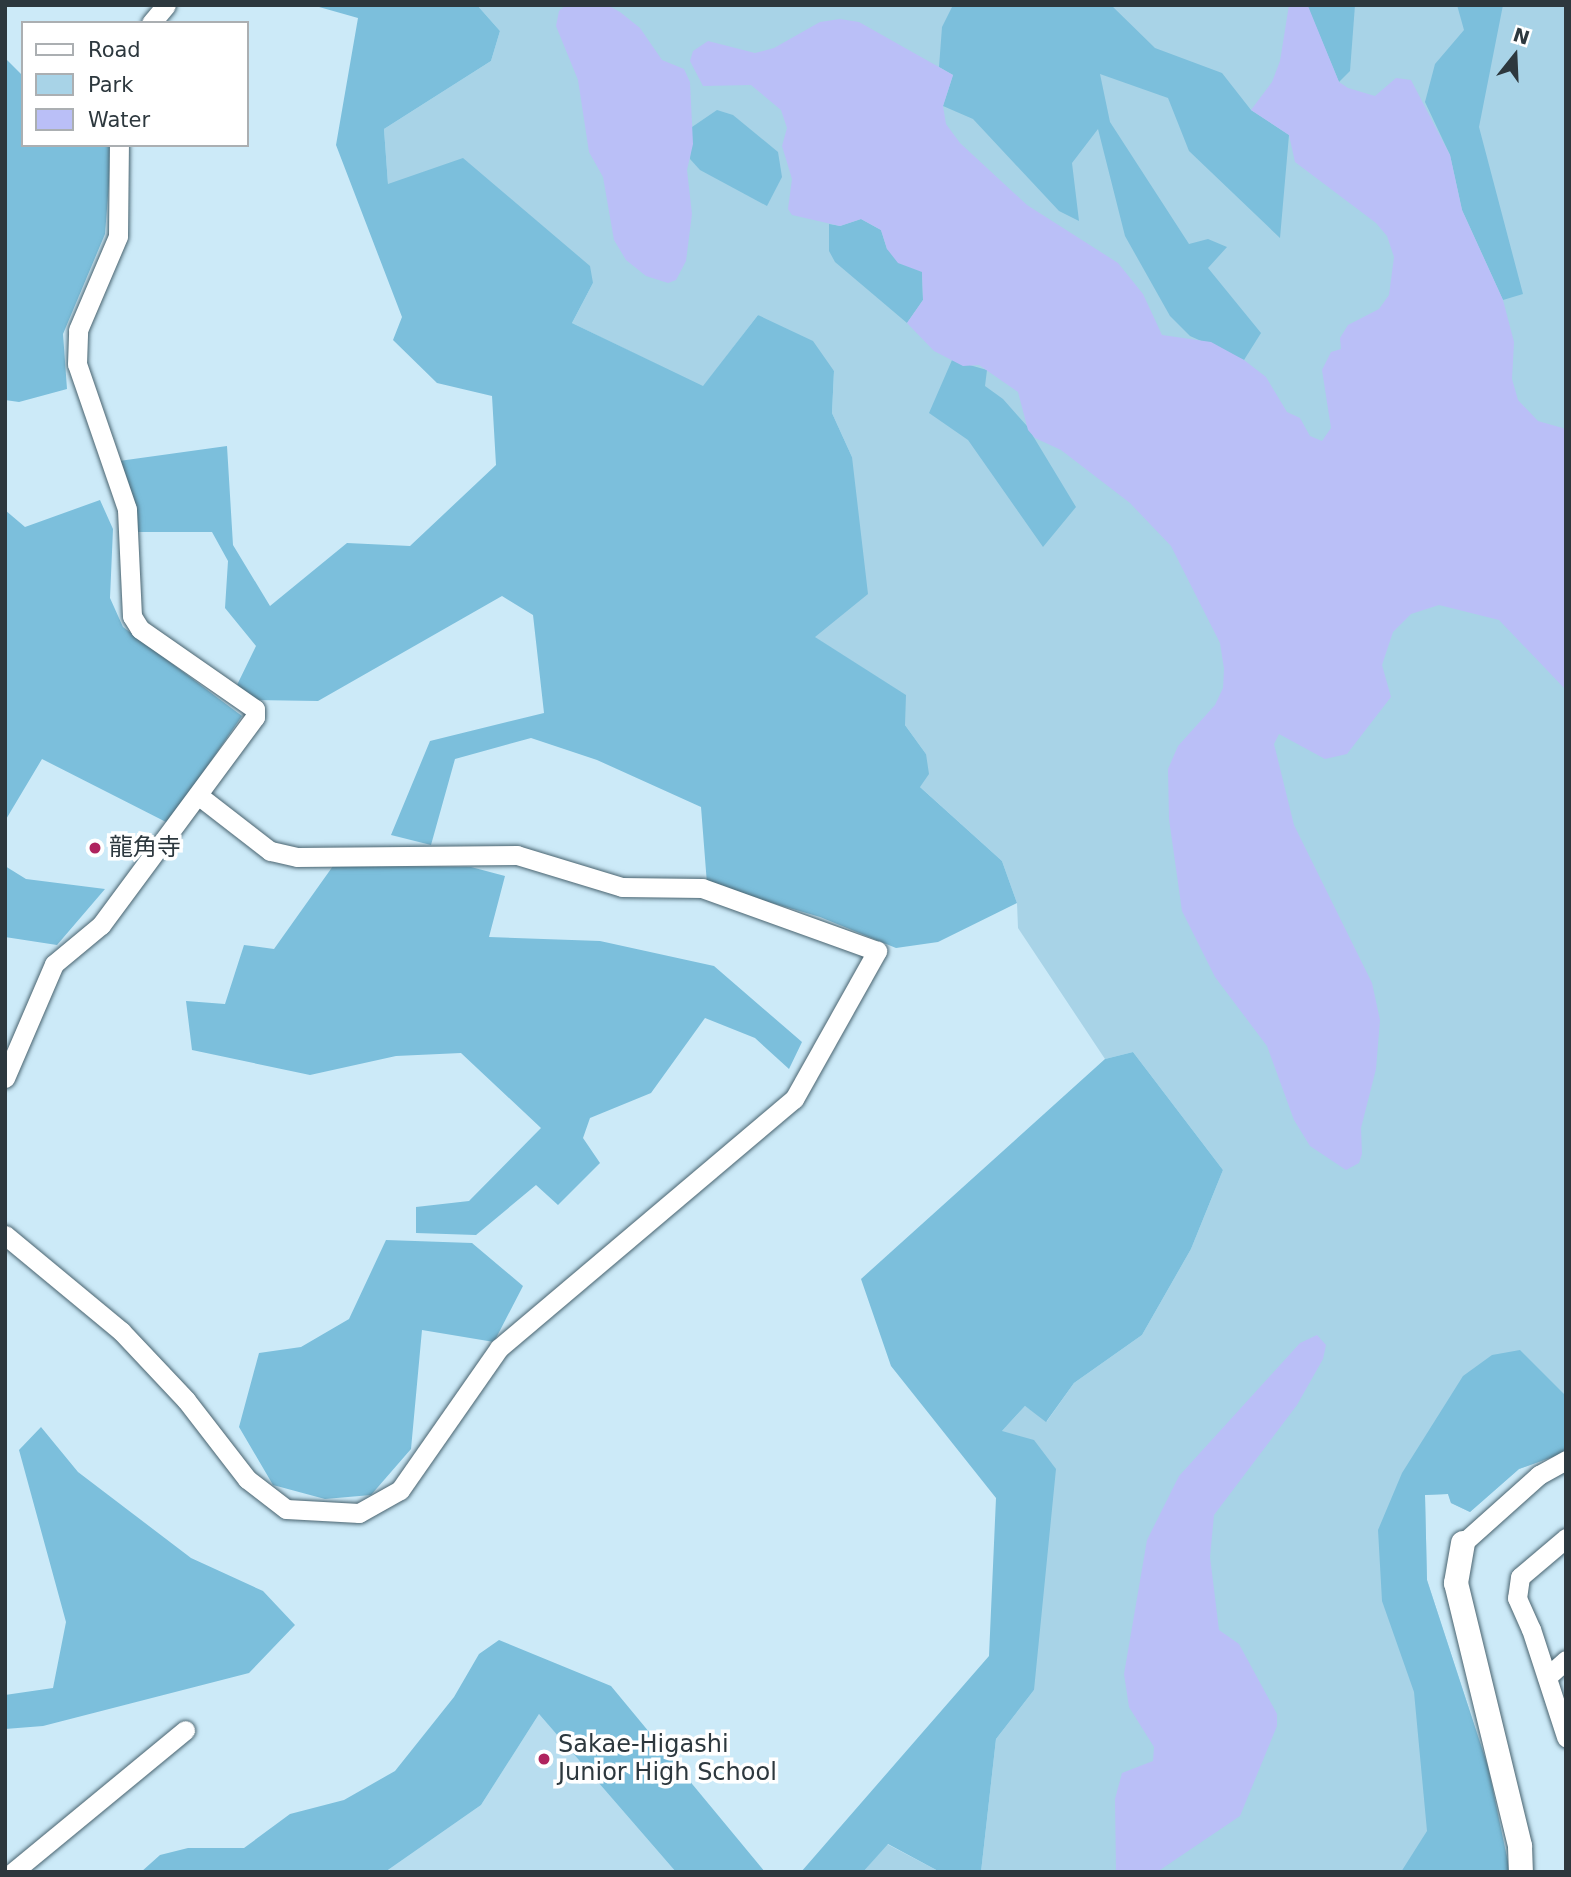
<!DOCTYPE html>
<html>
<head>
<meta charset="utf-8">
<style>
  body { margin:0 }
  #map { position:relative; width:1571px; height:1877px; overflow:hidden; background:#cceaf8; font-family:"DejaVu Sans","Noto Sans JP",sans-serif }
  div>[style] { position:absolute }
  .built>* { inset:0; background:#b8ddef }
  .green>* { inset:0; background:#a8d3e7 }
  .forest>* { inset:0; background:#7cbfdc }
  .water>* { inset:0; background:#babff7 }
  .roads { filter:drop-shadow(0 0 2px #49636f) drop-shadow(0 0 2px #49636f) }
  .minor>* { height:19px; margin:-9.5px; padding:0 9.5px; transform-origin:9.5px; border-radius:9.5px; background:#fff }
  .tertiary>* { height:24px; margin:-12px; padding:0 12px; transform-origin:12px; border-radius:12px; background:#fff }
  .dots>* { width:19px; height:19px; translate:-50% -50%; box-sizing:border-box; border:4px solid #fff; border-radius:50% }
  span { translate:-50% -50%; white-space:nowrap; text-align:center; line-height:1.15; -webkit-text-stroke:7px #fff; paint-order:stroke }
  .poi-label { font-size:24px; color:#2d383e }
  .left { translate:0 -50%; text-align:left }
  .frame { position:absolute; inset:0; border:7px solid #2d383e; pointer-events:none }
  .legend { position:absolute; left:21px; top:21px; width:228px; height:126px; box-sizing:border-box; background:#fff; border:2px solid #abafb2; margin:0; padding:9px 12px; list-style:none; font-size:21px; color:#2d383e }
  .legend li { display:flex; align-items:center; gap:14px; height:35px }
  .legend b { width:35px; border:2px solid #abafb2 }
  .north { position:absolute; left:1480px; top:21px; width:70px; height:70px; -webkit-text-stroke:5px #fff; paint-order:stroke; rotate:18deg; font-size:19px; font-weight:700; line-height:28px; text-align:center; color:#2d383e }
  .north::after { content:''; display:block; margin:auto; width:24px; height:32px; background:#2d383e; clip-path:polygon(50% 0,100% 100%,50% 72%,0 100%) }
</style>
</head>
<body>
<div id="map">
  <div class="built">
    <i style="clip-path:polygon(539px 1714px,676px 1872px,385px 1872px,481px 1805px)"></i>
  </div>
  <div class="green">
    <i style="clip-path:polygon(477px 5px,1566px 5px,1566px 1452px,1519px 1469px,1470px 1512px,1451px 1503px,1448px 1494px,1425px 1495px,1427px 1580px,1488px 1767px,1510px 1872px,981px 1872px,996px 1739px,1034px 1690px,1001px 1432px,1025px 1406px,1047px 1421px,1074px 1383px,1142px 1335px,1191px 1249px,1223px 1170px,1133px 1052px,1105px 1059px,1018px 928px,1017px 903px,1002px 861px,919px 786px,926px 754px,905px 725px,905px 695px,814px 637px,852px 457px,832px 413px,834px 371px,758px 315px,703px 387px,572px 323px,593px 283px,388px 184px,384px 129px,491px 61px,500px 31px)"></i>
    <i style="clip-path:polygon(887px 1844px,940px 1872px,863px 1872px)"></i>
  </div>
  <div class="forest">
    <i style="clip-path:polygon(312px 5px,477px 5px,500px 31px,491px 61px,384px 129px,388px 184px,463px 158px,590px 266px,593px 283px,572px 323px,703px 386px,758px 315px,813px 341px,834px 371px,832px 413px,852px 457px,868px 594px,815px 637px,906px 695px,905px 725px,926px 754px,929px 774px,920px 787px,1002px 861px,1017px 903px,938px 942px,896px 948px,820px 917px,707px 884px,701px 807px,597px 760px,531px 738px,455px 759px,431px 845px,391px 835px,430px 741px,544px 713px,533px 615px,502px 596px,318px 701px,246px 700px,237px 685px,256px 646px,225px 608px,228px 561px,212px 532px,133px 532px,119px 461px,227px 446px,233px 545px,270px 606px,347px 543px,410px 546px,496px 465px,492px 396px,437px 383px,393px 340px,402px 317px,336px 145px,358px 18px)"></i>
    <i style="clip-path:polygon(953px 5px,1111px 5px,1155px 48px,1222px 73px,1251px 110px,1289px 135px,1280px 238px,1189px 151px,1168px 98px,1100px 74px,1110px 122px,1189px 244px,1208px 239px,1227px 247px,1208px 268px,1261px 333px,1244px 360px,1190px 336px,1170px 316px,1125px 236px,1098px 129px,1072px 163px,1079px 221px,1059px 211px,973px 119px,943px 106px,953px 75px,939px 67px,942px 27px)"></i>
    <i style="clip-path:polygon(1307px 5px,1355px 5px,1350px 71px,1339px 82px)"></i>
    <i style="clip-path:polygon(1457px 5px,1503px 5px,1479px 127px,1523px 294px,1503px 300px,1462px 210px,1450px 155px,1425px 102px,1435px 64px,1464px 30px)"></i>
    <i style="clip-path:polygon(5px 58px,23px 76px,23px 145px,112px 145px,105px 234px,63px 334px,67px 389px,19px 402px,5px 400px)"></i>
    <i style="clip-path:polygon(717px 110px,733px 115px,778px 152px,782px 177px,767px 206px,700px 170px,690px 159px,692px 127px)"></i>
    <i style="clip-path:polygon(861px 219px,881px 230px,887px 249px,922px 271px,923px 300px,907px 323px,835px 262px,829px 251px,829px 224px,840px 226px)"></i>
    <i style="clip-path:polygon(952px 360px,987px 370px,985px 386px,1003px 399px,1027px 426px,1076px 507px,1043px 547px,968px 440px,929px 413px)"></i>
    <i style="clip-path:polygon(100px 500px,113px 529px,110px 598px,123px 627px,242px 716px,168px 823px,42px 759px,5px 821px,5px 510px,25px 527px)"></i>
    <i style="clip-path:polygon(5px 866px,26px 879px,105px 889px,57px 945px,5px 937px)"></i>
    <i style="clip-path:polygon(333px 866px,471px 867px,505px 876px,489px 937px,600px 941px,714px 966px,802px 1042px,789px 1069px,755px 1038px,705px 1018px,651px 1093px,590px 1118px,583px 1138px,600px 1163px,558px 1205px,536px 1185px,476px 1235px,416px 1233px,416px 1207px,469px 1201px,541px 1128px,461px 1053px,396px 1056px,310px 1075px,192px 1050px,186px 1001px,225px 1004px,244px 945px,274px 949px)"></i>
    <i style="clip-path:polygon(1133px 1052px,1223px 1170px,1191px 1249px,1142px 1335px,1074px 1383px,1046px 1422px,1025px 1406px,1002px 1431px,1034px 1440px,1056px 1469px,1034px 1690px,996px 1739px,981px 1872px,940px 1872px,888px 1844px,863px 1872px,801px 1872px,989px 1656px,996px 1498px,891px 1366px,861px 1279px,1105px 1059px)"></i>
    <i style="clip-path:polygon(386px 1240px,472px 1243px,523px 1286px,494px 1342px,422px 1330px,411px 1449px,371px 1495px,325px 1499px,273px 1485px,239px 1427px,259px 1353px,301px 1347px,349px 1319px)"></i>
    <i style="clip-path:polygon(1520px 1350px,1566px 1396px,1566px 1452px,1519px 1469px,1470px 1512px,1451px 1503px,1448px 1494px,1425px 1495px,1427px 1580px,1488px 1767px,1510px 1872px,1401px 1872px,1427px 1831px,1414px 1692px,1382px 1601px,1378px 1530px,1402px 1473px,1463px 1376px,1492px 1355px)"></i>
    <i style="clip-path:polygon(41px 1427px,78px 1472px,191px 1558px,263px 1591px,295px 1625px,249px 1673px,43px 1726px,5px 1729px,5px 1695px,53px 1688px,66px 1622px,19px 1450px)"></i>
    <i style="clip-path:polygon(499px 1640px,611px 1686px,765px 1872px,676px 1872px,539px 1714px,481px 1805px,385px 1872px,141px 1872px,160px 1855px,188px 1848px,244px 1848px,290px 1814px,344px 1800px,395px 1771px,454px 1697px,479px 1654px)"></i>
  </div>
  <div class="water">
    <i style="clip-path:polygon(566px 5px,607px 5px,620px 12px,640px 28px,662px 60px,684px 69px,690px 82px,693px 144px,687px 170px,692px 214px,686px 261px,676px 280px,668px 283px,646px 276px,626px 260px,614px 240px,603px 177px,589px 152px,578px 80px,556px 26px,559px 11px)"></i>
    <i style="clip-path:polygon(1289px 5px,1308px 6px,1339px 82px,1348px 88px,1375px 96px,1396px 78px,1411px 80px,1450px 155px,1462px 210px,1503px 300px,1514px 342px,1512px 379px,1518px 400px,1538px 421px,1566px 429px,1566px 690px,1499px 620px,1439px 605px,1411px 614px,1393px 632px,1382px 665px,1391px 697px,1347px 754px,1325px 759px,1279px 734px,1274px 744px,1294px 825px,1372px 983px,1380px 1020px,1376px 1069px,1361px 1128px,1362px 1154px,1359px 1163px,1346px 1170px,1310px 1146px,1294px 1120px,1267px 1046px,1215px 977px,1182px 911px,1169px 819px,1168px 769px,1178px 746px,1215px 705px,1223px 688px,1224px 669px,1220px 643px,1171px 546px,1130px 503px,1061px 450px,1035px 438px,1028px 430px,1018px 392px,979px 365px,963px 366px,934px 351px,907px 323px,923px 300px,922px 272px,898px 263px,887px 249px,881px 230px,861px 219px,840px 226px,792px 215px,788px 209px,792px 179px,782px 146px,787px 128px,781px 110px,751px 85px,703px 86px,690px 61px,693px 51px,708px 41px,755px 53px,774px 48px,820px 22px,840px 19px,859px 22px,953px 75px,943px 106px,946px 124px,960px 143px,1027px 205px,1118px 263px,1143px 294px,1162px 335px,1211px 342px,1244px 360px,1266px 377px,1287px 412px,1300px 418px,1310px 436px,1322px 441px,1331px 428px,1322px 370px,1331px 352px,1341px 349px,1340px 338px,1348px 325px,1379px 309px,1389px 295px,1394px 257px,1387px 236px,1376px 223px,1295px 162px,1289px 135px,1251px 110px,1272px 82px,1280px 61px)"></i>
    <i style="clip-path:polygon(1317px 1335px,1326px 1345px,1323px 1359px,1297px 1405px,1214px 1515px,1210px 1557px,1219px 1630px,1239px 1644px,1277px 1714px,1277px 1726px,1240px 1816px,1157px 1872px,1116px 1872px,1115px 1799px,1122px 1773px,1153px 1761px,1154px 1747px,1129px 1707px,1124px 1674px,1147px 1540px,1179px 1476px,1300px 1343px)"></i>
  </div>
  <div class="roads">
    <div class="minor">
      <i style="left:151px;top:23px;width:23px;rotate:-50deg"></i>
      <i style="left:5px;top:1078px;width:124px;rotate:-66.7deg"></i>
      <i style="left:54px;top:964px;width:61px;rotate:-39.7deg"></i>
      <i style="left:101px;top:925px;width:259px;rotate:-53.5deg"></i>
      <i style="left:255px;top:717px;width:8px;rotate:-90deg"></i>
      <i style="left:255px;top:709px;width:140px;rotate:-145.2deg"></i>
      <i style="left:140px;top:629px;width:15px;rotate:-122deg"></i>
      <i style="left:132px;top:616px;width:107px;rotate:-92.7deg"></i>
      <i style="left:127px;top:509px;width:153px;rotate:-109deg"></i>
      <i style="left:77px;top:364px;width:34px;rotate:-88deg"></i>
      <i style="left:78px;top:330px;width:102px;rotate:-66.9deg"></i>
      <i style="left:118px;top:236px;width:91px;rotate:-89.4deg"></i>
      <i style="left:5px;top:1235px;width:151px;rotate:39.6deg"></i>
      <i style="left:121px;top:1331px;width:95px;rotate:46.7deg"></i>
      <i style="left:186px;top:1400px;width:100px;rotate:52.3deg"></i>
      <i style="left:247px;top:1479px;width:49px;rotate:37.6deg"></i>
      <i style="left:286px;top:1509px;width:73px;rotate:3.1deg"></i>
      <i style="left:359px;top:1513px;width:47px;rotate:-29.3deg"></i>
      <i style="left:400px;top:1490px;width:173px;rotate:-55.1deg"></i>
      <i style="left:499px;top:1348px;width:386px;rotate:-40.2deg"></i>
      <i style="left:794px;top:1099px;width:170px;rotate:-60.7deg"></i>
      <i style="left:877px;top:951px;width:186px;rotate:-160.2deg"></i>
      <i style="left:702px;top:888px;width:80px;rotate:-179.3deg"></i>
      <i style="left:622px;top:887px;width:110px;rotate:-163.1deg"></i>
      <i style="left:517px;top:855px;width:220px;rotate:179.5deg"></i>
      <i style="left:297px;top:857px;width:28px;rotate:-167deg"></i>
      <i style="left:270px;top:851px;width:90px;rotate:-142.2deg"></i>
      <i style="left:1566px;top:1538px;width:60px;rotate:139.7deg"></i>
      <i style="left:1520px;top:1577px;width:21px;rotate:98deg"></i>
      <i style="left:1517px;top:1598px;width:34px;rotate:66deg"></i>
      <i style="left:1531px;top:1629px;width:114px;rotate:72deg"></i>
      <i style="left:1463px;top:1543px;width:102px;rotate:-41.8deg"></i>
      <i style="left:1539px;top:1475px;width:31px;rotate:-29deg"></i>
      <i style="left:1547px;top:1677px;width:25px;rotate:-42deg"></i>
      <i style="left:13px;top:1872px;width:223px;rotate:-39.5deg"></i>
    </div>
    <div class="tertiary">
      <i style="left:1463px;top:1543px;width:41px;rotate:99.9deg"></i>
      <i style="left:1456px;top:1583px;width:271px;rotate:76.3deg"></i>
      <i style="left:1520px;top:1846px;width:26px;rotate:88deg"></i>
    </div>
  </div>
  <div class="dots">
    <i style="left:95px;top:848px;background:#af235e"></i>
    <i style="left:544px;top:1759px;background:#af235e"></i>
  </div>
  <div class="poi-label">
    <span class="left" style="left:109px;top:848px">龍角寺</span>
    <span class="left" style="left:558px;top:1759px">Sakae-Higashi<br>Junior High School</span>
  </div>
  <div class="frame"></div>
  <ul class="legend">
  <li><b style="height:9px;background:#fff"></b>Road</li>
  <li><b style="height:19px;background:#a8d3e7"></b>Park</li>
  <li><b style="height:19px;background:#babff7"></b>Water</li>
  </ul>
  <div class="north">N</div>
</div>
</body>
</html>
